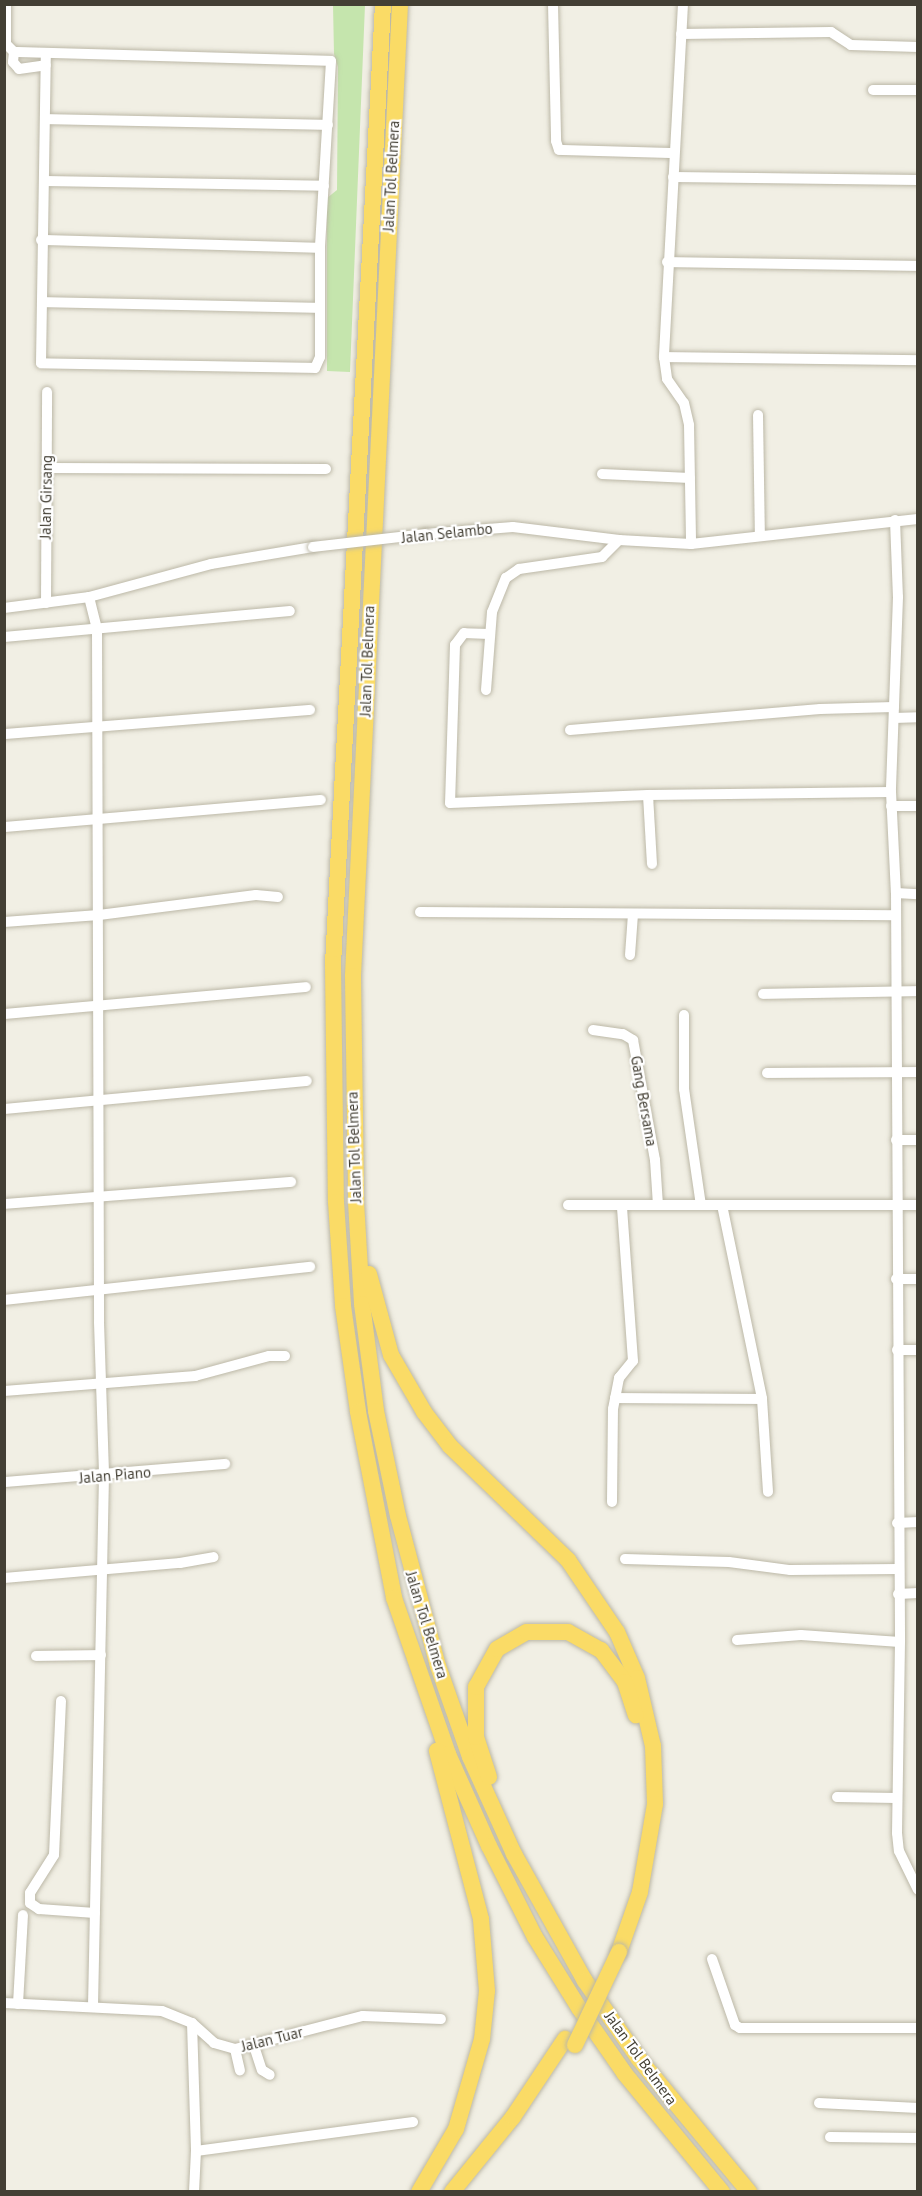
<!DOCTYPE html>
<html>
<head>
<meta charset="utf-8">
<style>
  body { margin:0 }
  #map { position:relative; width:922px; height:2196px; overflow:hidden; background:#f1efe4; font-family:"PT Sans",sans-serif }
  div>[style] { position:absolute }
  .green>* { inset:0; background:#c5e5ad }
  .roads { filter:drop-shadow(0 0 2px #bcb8a7) drop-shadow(0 0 2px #bcb8a7) }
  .minor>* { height:10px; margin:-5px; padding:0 5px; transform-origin:5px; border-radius:5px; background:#fff }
  .highway>* { height:16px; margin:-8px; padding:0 8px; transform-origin:8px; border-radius:8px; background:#fadb66 }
  .bridges { filter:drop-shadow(0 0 2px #bcb8a7) drop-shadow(0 0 2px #bcb8a7) }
  .minor-bridge>* { height:10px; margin:-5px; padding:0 5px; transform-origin:5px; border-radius:5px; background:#fff }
  .highway-bridge>* { height:16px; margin:-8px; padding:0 8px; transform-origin:8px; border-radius:8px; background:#fadb66 }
  span { translate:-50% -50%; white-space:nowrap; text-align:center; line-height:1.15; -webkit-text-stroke:4.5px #fff; paint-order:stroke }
  .street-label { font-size:15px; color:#433f34 }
  .frame { position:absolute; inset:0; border:6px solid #433f34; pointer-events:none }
</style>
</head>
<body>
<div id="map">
  <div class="green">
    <i style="clip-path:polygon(333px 5px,365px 5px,350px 372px,327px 371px,327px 198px,337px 190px,338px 67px,334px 54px)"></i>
  </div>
  <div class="roads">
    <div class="minor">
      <i style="left:6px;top:4px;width:40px;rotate:90deg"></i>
      <i style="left:6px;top:44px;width:11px;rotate:45deg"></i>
      <i style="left:14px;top:52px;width:317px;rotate:1.6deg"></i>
      <i style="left:331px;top:61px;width:187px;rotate:93.4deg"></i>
      <i style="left:320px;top:248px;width:109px;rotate:90deg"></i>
      <i style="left:320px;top:357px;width:12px;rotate:114deg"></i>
      <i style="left:315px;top:368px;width:274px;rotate:-179deg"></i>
      <i style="left:41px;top:363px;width:310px;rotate:-89.1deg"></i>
      <i style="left:553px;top:4px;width:137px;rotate:88.7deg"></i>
      <i style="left:556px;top:141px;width:9px;rotate:72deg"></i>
      <i style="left:559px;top:150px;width:115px;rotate:1.5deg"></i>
      <i style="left:683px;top:4px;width:354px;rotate:93.1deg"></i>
      <i style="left:664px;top:357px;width:22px;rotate:82deg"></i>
      <i style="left:667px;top:379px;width:29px;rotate:55deg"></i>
      <i style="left:684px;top:403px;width:23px;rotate:77deg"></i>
      <i style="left:689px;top:425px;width:119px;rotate:89deg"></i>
      <i style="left:681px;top:34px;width:150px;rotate:-0.8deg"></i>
      <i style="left:831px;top:32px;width:24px;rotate:33deg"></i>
      <i style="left:851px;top:45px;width:67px;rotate:1.7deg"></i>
      <i style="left:14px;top:52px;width:10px;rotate:96deg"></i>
      <i style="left:13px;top:62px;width:9px;rotate:49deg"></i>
      <i style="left:19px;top:69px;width:27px;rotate:-8deg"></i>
      <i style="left:873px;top:90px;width:45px"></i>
      <i style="left:46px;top:119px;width:282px;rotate:1.2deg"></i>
      <i style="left:673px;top:177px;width:245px;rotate:0.7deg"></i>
      <i style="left:45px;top:181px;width:279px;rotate:1deg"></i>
      <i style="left:41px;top:240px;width:279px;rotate:1.6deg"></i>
      <i style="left:667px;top:262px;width:251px;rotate:0.9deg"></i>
      <i style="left:42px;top:302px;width:278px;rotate:1.2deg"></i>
      <i style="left:664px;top:357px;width:254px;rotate:0.7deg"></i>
      <i style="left:758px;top:415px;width:121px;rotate:89.1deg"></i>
      <i style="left:47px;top:468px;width:279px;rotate:0.2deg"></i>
      <i style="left:602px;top:474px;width:88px;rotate:2.6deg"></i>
      <i style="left:895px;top:520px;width:77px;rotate:87.8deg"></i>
      <i style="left:898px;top:597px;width:195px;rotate:92.1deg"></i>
      <i style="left:891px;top:792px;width:101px;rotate:87.2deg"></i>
      <i style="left:896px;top:893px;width:749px;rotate:89.69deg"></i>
      <i style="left:900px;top:1642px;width:191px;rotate:90.9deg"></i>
      <i style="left:897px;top:1833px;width:18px;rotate:84deg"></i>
      <i style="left:899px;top:1851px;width:43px;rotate:64deg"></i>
      <i style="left:425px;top:534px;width:88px;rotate:-4.5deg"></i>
      <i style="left:513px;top:527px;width:107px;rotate:7deg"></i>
      <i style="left:619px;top:540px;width:72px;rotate:3.2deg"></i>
      <i style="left:691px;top:544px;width:228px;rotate:-6.3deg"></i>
      <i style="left:89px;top:597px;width:32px;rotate:76deg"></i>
      <i style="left:97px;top:628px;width:694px;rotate:89.83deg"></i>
      <i style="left:99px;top:1322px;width:154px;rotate:88.1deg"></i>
      <i style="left:104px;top:1476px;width:529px;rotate:91.19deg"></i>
      <i style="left:46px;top:603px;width:211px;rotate:-89.7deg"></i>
      <i style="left:4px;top:608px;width:86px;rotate:-7.4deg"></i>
      <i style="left:89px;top:597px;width:126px;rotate:-15.1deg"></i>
      <i style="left:211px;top:564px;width:103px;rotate:-9.5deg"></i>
      <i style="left:489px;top:634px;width:25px;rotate:-178deg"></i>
      <i style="left:464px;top:633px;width:15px;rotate:127deg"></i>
      <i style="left:455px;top:645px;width:158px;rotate:91.8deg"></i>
      <i style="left:450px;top:803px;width:198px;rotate:-2.3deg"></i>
      <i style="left:648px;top:795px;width:243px;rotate:-0.7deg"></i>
      <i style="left:4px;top:637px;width:287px;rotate:-5.2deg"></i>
      <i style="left:486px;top:690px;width:78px;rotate:-85.6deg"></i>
      <i style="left:492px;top:612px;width:37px;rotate:-68deg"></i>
      <i style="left:506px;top:578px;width:16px;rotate:-35deg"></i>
      <i style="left:519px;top:569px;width:84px;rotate:-8.2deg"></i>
      <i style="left:602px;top:557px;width:24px;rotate:-45deg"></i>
      <i style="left:894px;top:718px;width:24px;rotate:-2deg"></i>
      <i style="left:570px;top:730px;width:251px;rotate:-4.8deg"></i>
      <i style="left:820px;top:709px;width:74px;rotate:-1.5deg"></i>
      <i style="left:4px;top:734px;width:307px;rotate:-4.5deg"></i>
      <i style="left:648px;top:795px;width:69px;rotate:86.7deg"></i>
      <i style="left:891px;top:806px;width:27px"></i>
      <i style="left:4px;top:827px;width:318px;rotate:-4.9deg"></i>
      <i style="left:896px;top:893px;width:22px;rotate:3deg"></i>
      <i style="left:420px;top:912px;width:476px;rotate:0.4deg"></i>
      <i style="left:4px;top:922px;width:95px;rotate:-4.2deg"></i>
      <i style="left:99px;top:915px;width:158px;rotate:-7.3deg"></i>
      <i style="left:256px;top:895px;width:22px;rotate:5deg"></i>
      <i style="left:630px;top:955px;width:41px;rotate:-85.8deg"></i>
      <i style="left:763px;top:994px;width:155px;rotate:-1.1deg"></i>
      <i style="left:4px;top:1014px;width:303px;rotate:-5.1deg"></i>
      <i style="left:684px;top:1015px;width:74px;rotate:90deg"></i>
      <i style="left:684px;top:1089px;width:117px;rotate:81.7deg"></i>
      <i style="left:593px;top:1030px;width:30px;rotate:8deg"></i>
      <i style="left:623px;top:1034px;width:12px;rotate:31deg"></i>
      <i style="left:633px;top:1040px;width:122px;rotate:79.6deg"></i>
      <i style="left:655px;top:1160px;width:45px;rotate:86.2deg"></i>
      <i style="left:767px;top:1073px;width:151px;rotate:-0.4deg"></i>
      <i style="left:4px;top:1109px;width:304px;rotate:-5.3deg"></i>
      <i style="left:896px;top:1140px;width:22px"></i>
      <i style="left:4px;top:1204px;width:288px;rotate:-4.4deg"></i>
      <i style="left:568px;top:1205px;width:350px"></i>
      <i style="left:722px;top:1205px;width:198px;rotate:78.3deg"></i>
      <i style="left:762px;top:1399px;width:93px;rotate:86.3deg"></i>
      <i style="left:896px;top:1279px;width:22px"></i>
      <i style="left:4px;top:1300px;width:308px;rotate:-6.2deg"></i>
      <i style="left:897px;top:1350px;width:21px"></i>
      <i style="left:4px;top:1391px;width:192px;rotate:-4.5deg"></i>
      <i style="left:195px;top:1376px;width:77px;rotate:-15.1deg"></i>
      <i style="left:269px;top:1356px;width:16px"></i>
      <i style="left:615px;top:1398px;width:147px;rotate:0.4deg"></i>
      <i style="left:4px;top:1482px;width:222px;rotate:-4.7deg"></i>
      <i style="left:612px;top:1502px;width:93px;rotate:-89.4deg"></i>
      <i style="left:613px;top:1409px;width:32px;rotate:-79deg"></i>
      <i style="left:619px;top:1378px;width:22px;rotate:-51deg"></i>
      <i style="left:633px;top:1361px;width:155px;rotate:-94.1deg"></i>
      <i style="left:897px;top:1523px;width:21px;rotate:-3deg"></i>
      <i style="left:625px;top:1559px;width:104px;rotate:1.7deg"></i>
      <i style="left:729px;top:1562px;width:62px;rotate:7.5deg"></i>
      <i style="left:790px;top:1570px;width:108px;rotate:-0.5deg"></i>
      <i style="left:4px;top:1578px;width:177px;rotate:-4.9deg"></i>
      <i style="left:180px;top:1563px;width:34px;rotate:-10deg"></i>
      <i style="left:898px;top:1594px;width:20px;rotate:-3deg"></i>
      <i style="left:737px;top:1640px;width:64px;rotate:-4.5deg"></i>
      <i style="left:801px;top:1635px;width:99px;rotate:4deg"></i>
      <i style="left:36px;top:1656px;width:65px;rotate:-0.9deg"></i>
      <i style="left:61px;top:1701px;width:154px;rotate:92.6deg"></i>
      <i style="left:54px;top:1855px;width:45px;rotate:122.3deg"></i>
      <i style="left:30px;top:1893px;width:10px;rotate:90deg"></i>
      <i style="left:30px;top:1903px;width:11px;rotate:34deg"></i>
      <i style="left:39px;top:1909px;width:56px;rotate:4.1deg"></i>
      <i style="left:837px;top:1797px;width:59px;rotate:1deg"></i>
      <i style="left:712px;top:1959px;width:70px;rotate:70.8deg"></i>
      <i style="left:735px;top:2025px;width:6px;rotate:31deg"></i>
      <i style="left:740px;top:2028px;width:178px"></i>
      <i style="left:4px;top:2003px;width:158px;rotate:2.9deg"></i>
      <i style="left:162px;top:2011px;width:32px;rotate:22deg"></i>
      <i style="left:192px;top:2023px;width:30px;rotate:42deg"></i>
      <i style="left:214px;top:2043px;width:22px;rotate:16deg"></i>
      <i style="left:235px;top:2049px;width:132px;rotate:-14.5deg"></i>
      <i style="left:363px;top:2016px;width:78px;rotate:2.2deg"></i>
      <i style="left:18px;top:2004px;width:89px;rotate:-86.8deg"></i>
      <i style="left:192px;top:2023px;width:128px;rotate:88.2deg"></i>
      <i style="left:196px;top:2151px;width:41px;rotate:92.8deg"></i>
      <i style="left:254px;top:2046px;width:25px;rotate:72deg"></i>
      <i style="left:262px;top:2070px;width:9px;rotate:32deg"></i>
      <i style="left:235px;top:2049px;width:22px;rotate:77deg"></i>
      <i style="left:819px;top:2103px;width:99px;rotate:2.9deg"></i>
      <i style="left:830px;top:2137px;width:88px;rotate:0.7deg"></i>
      <i style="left:196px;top:2151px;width:219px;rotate:-7.6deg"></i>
    </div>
    <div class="highway">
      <i style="left:383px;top:4px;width:961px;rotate:92.98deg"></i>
      <i style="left:333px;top:964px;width:238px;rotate:89.3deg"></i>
      <i style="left:336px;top:1202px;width:104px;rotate:86.1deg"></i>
      <i style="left:343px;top:1306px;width:107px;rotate:81.9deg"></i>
      <i style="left:358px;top:1412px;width:189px;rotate:79deg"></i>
      <i style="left:394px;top:1598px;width:165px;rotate:70.9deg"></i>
      <i style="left:448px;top:1754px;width:101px;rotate:66deg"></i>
      <i style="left:489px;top:1846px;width:102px;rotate:63.2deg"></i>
      <i style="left:535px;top:1937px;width:84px;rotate:58.2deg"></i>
      <i style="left:579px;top:2008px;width:80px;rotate:55.1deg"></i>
      <i style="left:625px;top:2074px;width:153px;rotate:50.6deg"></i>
      <i style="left:400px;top:4px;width:973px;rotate:92.77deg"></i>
      <i style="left:353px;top:976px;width:226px;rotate:89.2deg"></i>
      <i style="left:356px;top:1202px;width:102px;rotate:86.6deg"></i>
      <i style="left:362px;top:1304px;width:108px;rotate:82.5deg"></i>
      <i style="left:376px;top:1411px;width:107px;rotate:78.2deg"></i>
      <i style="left:398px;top:1516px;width:155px;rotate:75.1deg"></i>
      <i style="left:438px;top:1666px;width:96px;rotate:70.6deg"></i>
      <i style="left:470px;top:1757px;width:107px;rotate:65.6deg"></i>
      <i style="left:514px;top:1854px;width:145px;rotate:60.8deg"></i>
      <i style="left:585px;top:1981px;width:95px;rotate:55.3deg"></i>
      <i style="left:639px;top:2059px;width:173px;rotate:50.4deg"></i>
      <i style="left:369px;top:1274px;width:84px;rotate:74.8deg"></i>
      <i style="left:391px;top:1355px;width:66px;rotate:59.9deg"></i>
      <i style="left:424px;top:1412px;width:43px;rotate:52.6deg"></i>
      <i style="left:450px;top:1446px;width:164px;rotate:44deg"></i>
      <i style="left:568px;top:1560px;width:87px;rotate:55.8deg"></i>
      <i style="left:617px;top:1632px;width:50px;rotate:66.5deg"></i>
      <i style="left:637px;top:1678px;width:70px;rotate:76.8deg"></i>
      <i style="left:653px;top:1746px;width:58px;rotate:88deg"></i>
      <i style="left:655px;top:1804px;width:89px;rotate:99.7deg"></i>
      <i style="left:640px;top:1892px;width:64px;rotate:109.3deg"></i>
      <i style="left:489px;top:1777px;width:42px;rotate:-108deg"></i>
      <i style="left:476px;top:1737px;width:50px;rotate:-90deg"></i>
      <i style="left:476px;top:1687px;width:43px;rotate:-61.1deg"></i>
      <i style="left:497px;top:1649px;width:34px;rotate:-30deg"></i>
      <i style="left:527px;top:1632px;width:41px"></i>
      <i style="left:568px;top:1632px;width:38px;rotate:29deg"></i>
      <i style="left:601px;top:1650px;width:40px;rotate:53deg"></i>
      <i style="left:625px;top:1682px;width:35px;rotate:72deg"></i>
      <i style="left:419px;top:2192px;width:73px;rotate:-59.6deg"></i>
      <i style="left:456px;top:2129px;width:94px;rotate:-73.9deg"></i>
      <i style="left:482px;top:2039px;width:48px;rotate:-84.1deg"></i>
      <i style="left:487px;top:1991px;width:72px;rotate:-94.8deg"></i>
      <i style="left:481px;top:1919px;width:174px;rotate:-104.7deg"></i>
      <i style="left:452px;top:2192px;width:97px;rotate:-50.9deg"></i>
      <i style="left:513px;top:2117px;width:94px;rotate:-56.3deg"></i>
    </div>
  </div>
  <div class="bridges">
    <div class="minor-bridge">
      <i style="left:313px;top:547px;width:113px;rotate:-6.6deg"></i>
    </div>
    <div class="highway-bridge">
      <i style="left:575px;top:2045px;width:103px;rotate:-64.7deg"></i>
    </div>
  </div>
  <div class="street-label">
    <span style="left:391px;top:176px;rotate:-87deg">Jalan Tol Belmera</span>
    <span style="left:46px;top:497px;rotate:-89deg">Jalan Girsang</span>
    <span style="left:447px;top:533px;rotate:-6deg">Jalan Selambo</span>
    <span style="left:367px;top:661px;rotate:-88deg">Jalan Tol Belmera</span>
    <span style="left:644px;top:1101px;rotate:80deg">Gang Bersama</span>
    <span style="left:354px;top:1147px;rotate:-92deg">Jalan Tol Belmera</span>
    <span style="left:115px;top:1475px;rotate:-5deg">Jalan Piano</span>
    <span style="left:427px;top:1625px;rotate:73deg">Jalan Tol Belmera</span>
    <span style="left:272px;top:2039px;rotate:-14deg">Jalan Tuar</span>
    <span style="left:641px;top:2058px;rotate:54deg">Jalan Tol Belmera</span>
  </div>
  <div class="frame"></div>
</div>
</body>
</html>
